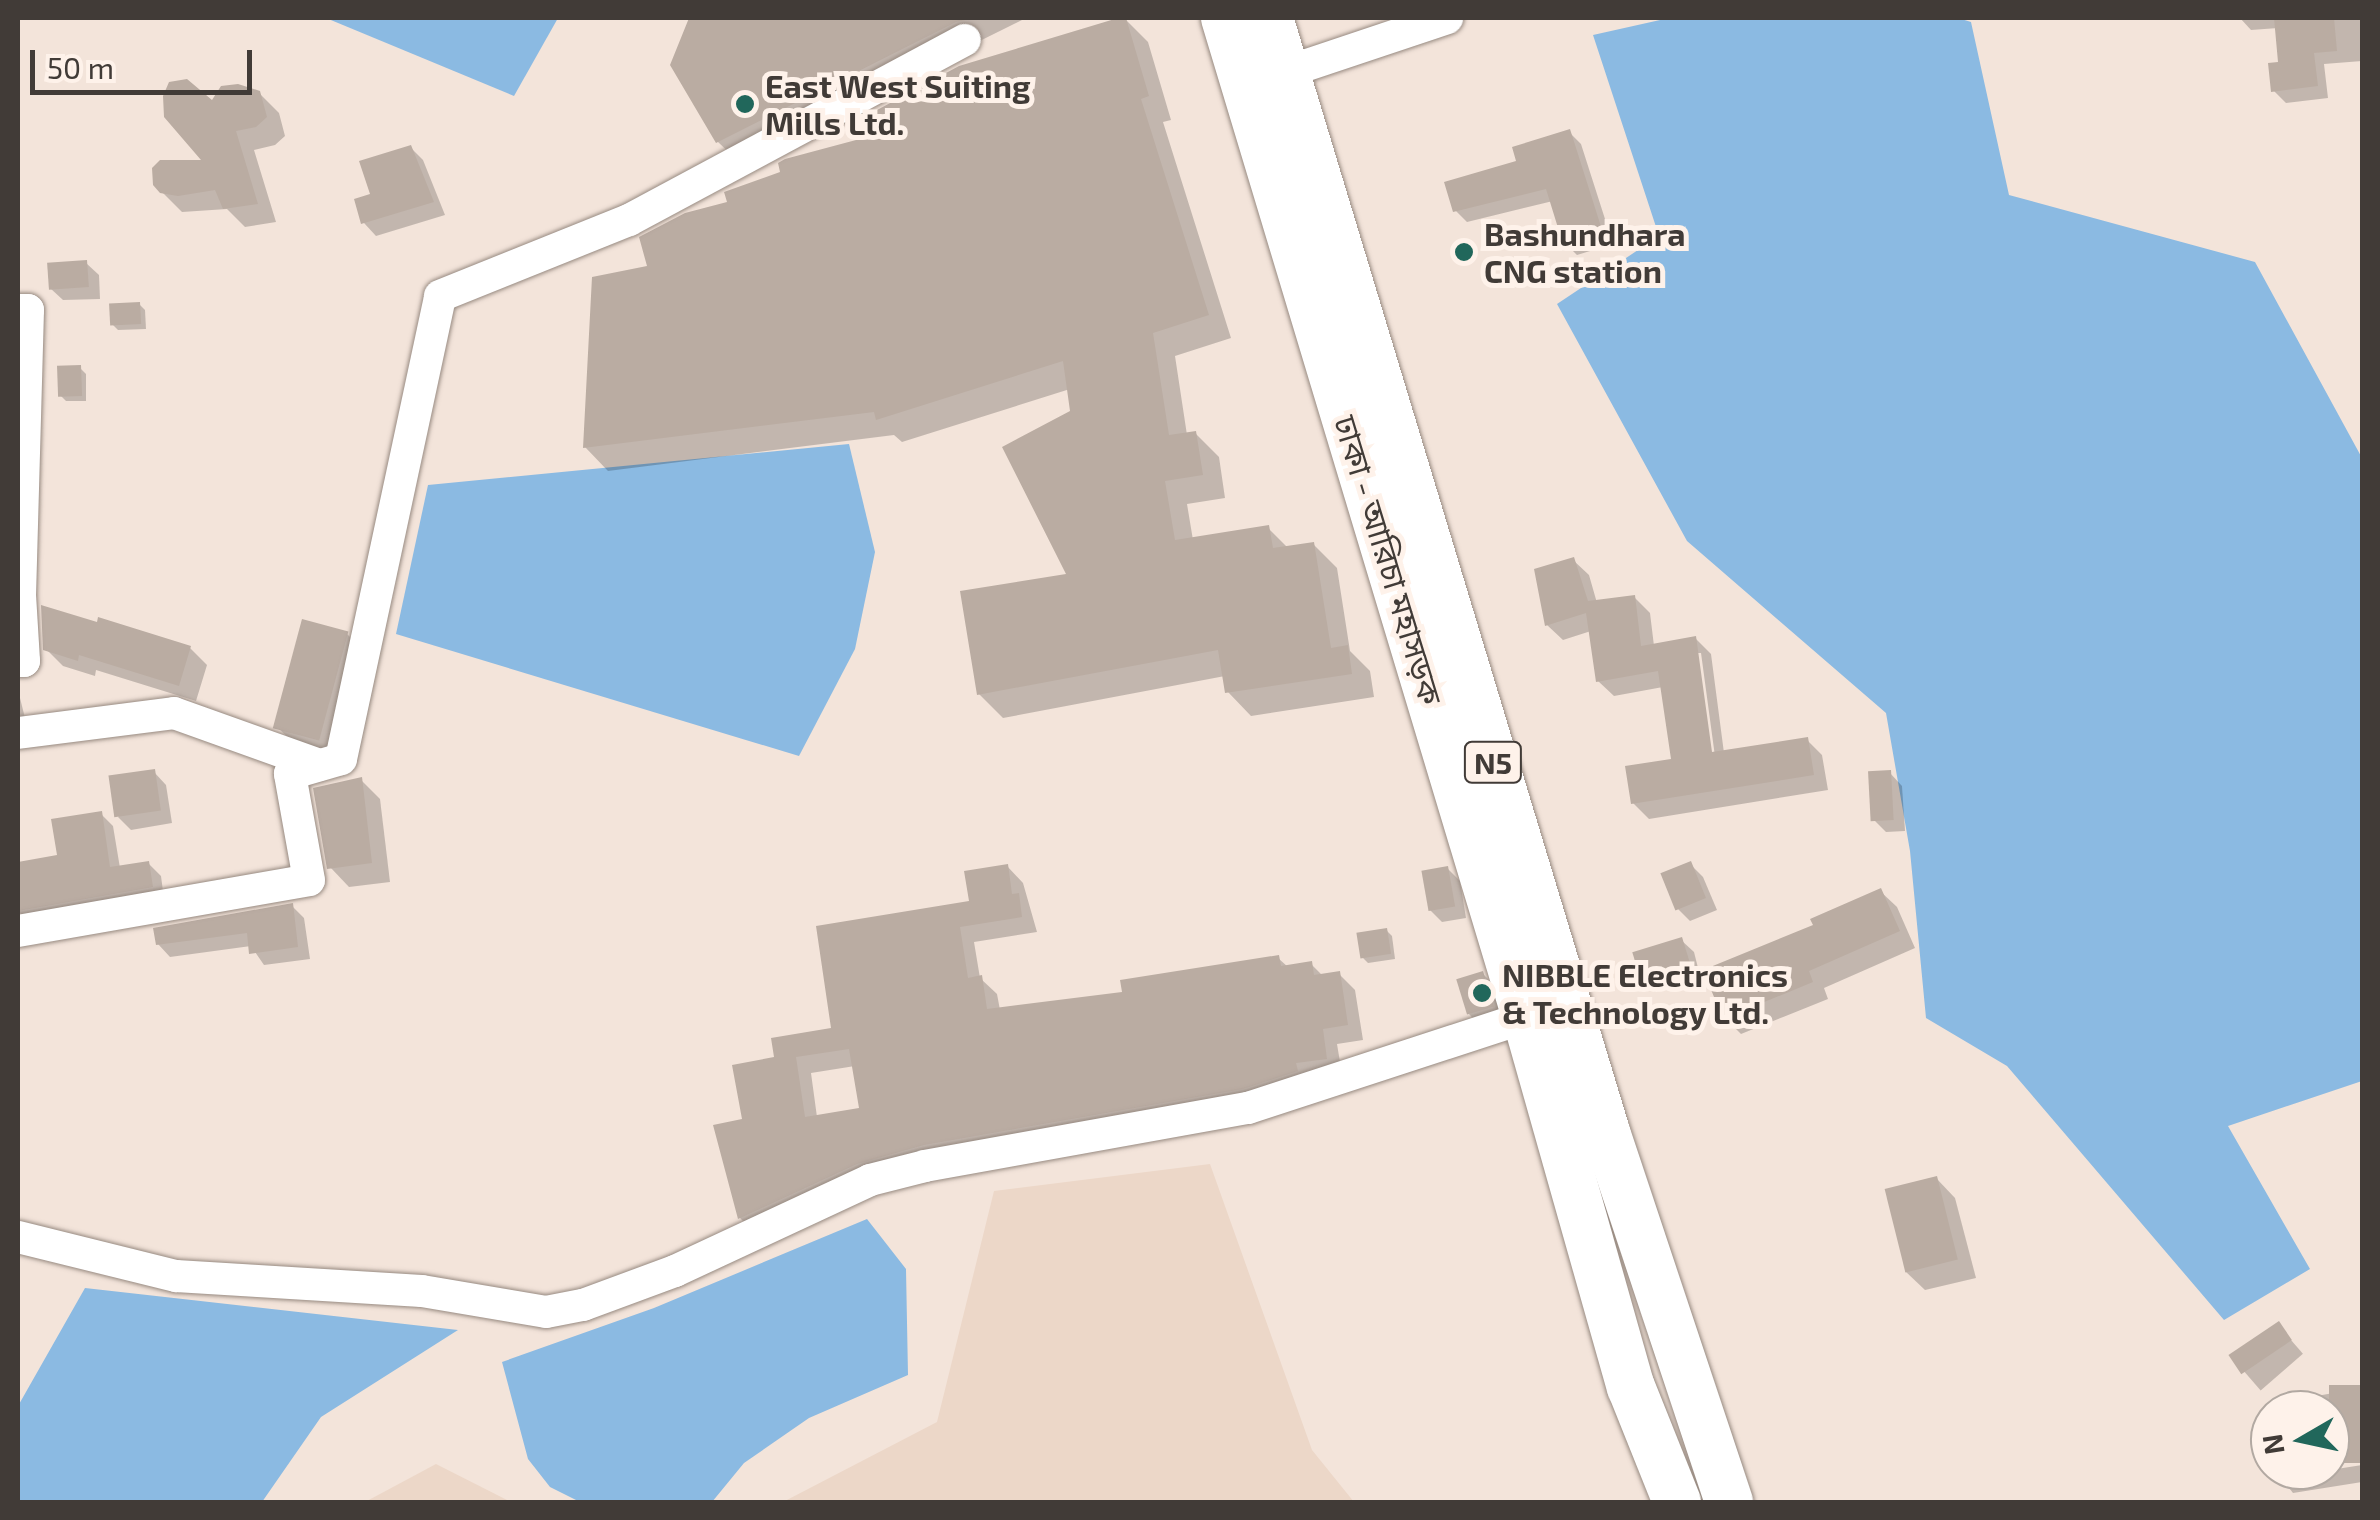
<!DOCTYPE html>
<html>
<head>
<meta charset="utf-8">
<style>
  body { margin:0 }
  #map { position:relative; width:2380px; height:1520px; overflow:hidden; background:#f3e4da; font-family:"Exo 2","Noto Sans Bengali",sans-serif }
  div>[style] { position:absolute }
  .built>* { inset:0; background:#ecd7c8 }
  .water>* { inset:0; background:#8bbae2 }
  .shadow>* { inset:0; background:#0003; transform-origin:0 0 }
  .building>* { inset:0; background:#baaca2; transform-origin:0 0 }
  .roads { filter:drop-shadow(0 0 2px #978a81) drop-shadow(0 0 2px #978a81) }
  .minor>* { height:32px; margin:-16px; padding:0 16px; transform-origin:16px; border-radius:16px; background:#fff }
  .highway>* { height:48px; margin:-24px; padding:0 24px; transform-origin:24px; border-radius:24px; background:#fff }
  .dots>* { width:28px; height:28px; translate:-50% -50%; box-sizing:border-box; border:5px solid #fef2ea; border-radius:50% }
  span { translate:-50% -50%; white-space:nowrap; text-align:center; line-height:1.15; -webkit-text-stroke:10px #fef2ea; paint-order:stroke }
  .shield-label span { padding:2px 8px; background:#fef2ea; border:2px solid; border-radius:8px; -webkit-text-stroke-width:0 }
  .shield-label { font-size:30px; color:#413b37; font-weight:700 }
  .poi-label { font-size:32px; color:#413b37; font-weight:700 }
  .left { translate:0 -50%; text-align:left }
  .street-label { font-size:32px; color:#413b37 }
  .frame { position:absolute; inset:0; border:20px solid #413b37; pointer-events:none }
  .north { position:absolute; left:2250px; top:1390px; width:100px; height:100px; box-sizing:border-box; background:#fef2ea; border:2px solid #b2a9a2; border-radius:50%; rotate:261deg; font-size:28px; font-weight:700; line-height:40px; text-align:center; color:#413b37 }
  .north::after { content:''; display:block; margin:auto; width:35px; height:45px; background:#21675b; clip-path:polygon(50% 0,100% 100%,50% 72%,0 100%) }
  .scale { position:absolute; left:30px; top:50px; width:222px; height:45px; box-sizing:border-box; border:5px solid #413b37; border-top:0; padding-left:12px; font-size:30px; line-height:35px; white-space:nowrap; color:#413b37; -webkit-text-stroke:8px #fef2ea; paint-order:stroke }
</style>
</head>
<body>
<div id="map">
  <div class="built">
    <i style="clip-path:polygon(1210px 1164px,1312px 1450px,1354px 1502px,783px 1502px,937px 1422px,994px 1191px)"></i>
    <i style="clip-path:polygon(436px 1464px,511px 1502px,365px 1502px)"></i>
  </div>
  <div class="water">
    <i style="clip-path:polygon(326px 18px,558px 18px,514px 96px)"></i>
    <i style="clip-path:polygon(1669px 18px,1958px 18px,1971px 22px,2009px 195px,2255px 262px,2362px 458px,2362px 1081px,2228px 1126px,2310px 1269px,2224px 1320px,2007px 1066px,1926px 1018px,1910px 851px,1886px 713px,1687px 541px,1557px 304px,1659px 236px,1593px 35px)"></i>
    <i style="clip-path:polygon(849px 444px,875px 552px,855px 649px,799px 756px,396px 634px,428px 485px)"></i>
    <i style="clip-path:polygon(867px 1219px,906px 1269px,908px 1375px,809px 1418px,744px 1463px,712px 1502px,580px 1502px,550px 1487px,528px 1459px,502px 1362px,654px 1308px)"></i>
    <i style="clip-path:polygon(85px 1288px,458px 1330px,321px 1417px,262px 1502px,18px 1502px,18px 1406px)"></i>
  </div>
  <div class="shadow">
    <i style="clip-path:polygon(692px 18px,1026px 18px,738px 161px,718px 142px,673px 65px)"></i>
    <i style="clip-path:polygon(1124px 18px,1148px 42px,1171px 120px,1163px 122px,1231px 338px,1175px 356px,1187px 435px,1195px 433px,1219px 457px,1225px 498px,1187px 504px,1193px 540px,1268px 528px,1288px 548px,1313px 544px,1337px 568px,1350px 651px,1370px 671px,1374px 697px,1251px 716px,1228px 692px,1225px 676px,1003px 718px,979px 694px,1069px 576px,1073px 413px,1070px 389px,902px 442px,894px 435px,608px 471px,585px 447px,650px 268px,731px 204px)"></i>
    <i style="clip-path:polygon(2240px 18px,2362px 18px,2362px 61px,2324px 64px,2328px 98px,2286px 103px,2274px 91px,2280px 64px,2278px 28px,2251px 30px)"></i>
    <i style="clip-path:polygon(259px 93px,279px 113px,285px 136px,275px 145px,254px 150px,276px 222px,245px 227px,227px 209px,182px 212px,162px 192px,207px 162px,212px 104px)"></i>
    <i style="clip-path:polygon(1569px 132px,1581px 144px,1613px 244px,1577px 255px,1565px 243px,1553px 201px,1467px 222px,1455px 210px)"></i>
    <i style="clip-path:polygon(411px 148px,423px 160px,445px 215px,376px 236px,364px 223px,373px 196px)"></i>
    <i style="clip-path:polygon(86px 263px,99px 275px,100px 299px,63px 300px,50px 288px)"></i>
    <i style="clip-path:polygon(139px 304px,145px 310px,146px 329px,118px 330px,112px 324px)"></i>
    <i style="clip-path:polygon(80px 368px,86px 374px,86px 401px,66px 401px,61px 396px)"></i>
    <i style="clip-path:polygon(evenodd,1573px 560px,1589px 575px,1597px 603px,1634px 597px,1650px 613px,1654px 646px,1695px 638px,1711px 654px,1724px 753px,1807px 740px,1822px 755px,1828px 790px,1649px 819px,1633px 803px,1673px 761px,1663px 687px,1614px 696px,1598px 681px,1591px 631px,1563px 640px,1547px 625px,1573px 560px,1696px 653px,1701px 653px,1716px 764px,1711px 765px,1696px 653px)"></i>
    <i style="clip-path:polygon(347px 634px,366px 653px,339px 762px,297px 746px,277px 727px)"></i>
    <i style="clip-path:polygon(190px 648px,207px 665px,196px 701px,96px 670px,95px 676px,63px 666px,46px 649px)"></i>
    <i style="clip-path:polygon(18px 690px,27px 726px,18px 734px)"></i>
    <i style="clip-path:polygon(154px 772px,166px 785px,172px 823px,131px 830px,118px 817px)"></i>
    <i style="clip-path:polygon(1890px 773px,1902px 786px,1905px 831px,1886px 832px,1874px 820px)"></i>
    <i style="clip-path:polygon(361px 780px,380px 799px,390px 882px,349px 887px,330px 867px)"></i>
    <i style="clip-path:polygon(101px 814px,113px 826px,120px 868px,148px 863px,161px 876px,164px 899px,30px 923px,18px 911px,18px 865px,60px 857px)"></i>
    <i style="clip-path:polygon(1690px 864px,1703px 877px,1717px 910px,1690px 921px,1678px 909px)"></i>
    <i style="clip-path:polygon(evenodd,1007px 866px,1023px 883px,1037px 932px,974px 942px,980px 978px,997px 994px,1000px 1010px,1125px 994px,1278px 958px,1288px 967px,1311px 964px,1323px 976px,1339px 974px,1355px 990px,1363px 1040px,1337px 1044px,1342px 1074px,941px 1160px,756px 1234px,740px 1218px,716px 1127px,745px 1121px,777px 1059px,834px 1030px,1007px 866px,855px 1066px,862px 1110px,817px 1117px,811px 1073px,855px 1066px)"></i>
    <i style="clip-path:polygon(1447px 868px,1460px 881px,1466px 918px,1442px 922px,1429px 909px)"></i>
    <i style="clip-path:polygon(1880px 891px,1897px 907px,1915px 948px,1824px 988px,1828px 999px,1741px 1034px,1725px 1018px,1816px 927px)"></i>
    <i style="clip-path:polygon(292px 906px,304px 918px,310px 959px,264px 965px,251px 946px,170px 957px,158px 944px)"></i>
    <i style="clip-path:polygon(1386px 930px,1392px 936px,1395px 959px,1368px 963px,1362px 957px)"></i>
    <i style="clip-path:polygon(1681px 940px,1694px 952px,1701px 980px,1655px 992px,1643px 980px)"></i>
    <i style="clip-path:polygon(1483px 974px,1495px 986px,1505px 1019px,1481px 1027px,1469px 1014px)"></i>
    <i style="clip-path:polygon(1936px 1178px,1955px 1198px,1976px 1278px,1925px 1290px,1905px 1271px)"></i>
    <i style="left:2278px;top:1325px;width:38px;height:56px;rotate:49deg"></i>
    <i style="clip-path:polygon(2362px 1388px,2362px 1460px,2330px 1465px,2330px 1410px,2289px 1410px,2288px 1401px)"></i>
    <i style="clip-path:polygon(2362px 1465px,2362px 1482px,2293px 1493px,2275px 1470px,2300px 1470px,2286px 1472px,2286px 1477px)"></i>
  </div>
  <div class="building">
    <i style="clip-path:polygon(689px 18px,974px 18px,956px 22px,716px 143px,670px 65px)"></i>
    <i style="clip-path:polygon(1118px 18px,1126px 18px,1149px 96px,1141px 99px,1209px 315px,1153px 333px,1169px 435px,1196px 431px,1203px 475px,1165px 481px,1175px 540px,1269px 525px,1273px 548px,1314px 542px,1331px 648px,1348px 645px,1352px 674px,1225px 693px,1218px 650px,977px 695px,960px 591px,1066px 574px,1002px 447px,1070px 411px,1063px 361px,876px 420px,874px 412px,583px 448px,592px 277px,647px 266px,639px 237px,685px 213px,727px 202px,724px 192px,780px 172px,778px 163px,785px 159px,856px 140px,851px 124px,959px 66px)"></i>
    <i style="clip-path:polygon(2274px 18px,2334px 18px,2337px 51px,2314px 53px,2318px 86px,2271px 92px,2268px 63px,2278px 62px)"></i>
    <i style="clip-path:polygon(187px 79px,212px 100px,221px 86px,238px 84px,260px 91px,267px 117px,256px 127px,236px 131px,258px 204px,223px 209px,215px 190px,178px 196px,160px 193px,153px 185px,152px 168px,160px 160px,201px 160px,164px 117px,163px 96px,169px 82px)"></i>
    <i style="clip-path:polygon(1570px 129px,1603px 233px,1563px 244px,1546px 189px,1453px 212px,1444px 182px,1516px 161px,1512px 147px)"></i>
    <i style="clip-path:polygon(411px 145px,434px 202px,361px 224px,354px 199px,370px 194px,359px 161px)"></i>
    <i style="left:87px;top:260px;width:27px;height:40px;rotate:86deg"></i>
    <i style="left:140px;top:302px;width:22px;height:31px;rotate:87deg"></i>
    <i style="left:81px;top:365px;width:31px;height:24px;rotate:88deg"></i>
    <i style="clip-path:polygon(1574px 557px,1588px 601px,1635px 595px,1641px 646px,1696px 636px,1712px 752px,1808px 737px,1814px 775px,1631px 804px,1625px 766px,1671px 759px,1658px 671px,1596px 682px,1586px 613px,1545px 626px,1534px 569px)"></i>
    <i style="clip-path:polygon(41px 605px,97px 622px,98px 617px,191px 646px,179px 686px,79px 655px,78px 661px,43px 650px)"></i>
    <i style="left:302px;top:619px;width:48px;height:113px;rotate:15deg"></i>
    <i style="left:155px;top:769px;width:42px;height:47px;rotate:82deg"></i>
    <i style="left:1891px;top:770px;width:50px;height:23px;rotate:87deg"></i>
    <i style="clip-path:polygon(362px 777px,372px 863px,327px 869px,313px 788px)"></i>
    <i style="clip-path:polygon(102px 811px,110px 867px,149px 861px,153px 887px,18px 911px,18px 862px,57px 855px,51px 819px)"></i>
    <i style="left:1691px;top:861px;width:40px;height:33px;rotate:68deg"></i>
    <i style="clip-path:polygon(evenodd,1008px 864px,1012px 894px,1019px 893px,1022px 917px,960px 927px,968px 978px,982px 975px,987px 1009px,1122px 992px,1120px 980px,1279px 955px,1281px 966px,1312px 961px,1314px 975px,1340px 971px,1348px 1025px,1323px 1029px,1327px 1059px,1296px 1063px,1298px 1071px,1243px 1089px,924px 1145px,857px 1164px,738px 1219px,713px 1125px,742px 1119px,732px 1065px,774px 1057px,771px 1038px,831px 1028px,816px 926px,969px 901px,964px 871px,1008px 864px,849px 1049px,859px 1108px,805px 1117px,796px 1057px,849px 1049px)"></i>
    <i style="left:1448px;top:866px;width:41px;height:27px;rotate:80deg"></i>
    <i style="clip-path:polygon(1881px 888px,1900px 931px,1809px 971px,1813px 982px,1723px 1019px,1703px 970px,1813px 925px,1810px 919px)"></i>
    <i style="clip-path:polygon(293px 903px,298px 947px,249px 954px,247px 933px,156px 945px,153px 928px)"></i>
    <i style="left:1387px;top:928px;width:26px;height:31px;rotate:81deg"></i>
    <i style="left:1682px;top:937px;width:31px;height:52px;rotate:73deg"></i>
    <i style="left:1483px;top:971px;width:37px;height:28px;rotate:73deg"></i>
    <i style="left:1937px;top:1176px;width:86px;height:54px;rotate:76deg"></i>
    <i style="left:2279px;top:1321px;width:23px;height:61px;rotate:56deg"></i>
    <i style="left:2362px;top:1385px;width:78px;height:33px;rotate:90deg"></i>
  </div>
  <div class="roads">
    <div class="minor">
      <i style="left:1286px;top:72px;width:170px;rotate:-18.5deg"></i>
      <i style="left:18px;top:310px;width:10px"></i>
      <i style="left:28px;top:310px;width:285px;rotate:91.6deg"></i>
      <i style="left:20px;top:595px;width:66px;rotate:86.5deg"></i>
      <i style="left:24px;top:661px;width:6px;rotate:180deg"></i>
      <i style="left:18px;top:733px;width:157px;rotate:-7.3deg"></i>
      <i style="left:174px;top:713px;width:154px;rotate:19.7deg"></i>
      <i style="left:18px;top:931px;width:295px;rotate:-9.9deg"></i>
      <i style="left:309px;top:880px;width:108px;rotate:-100.2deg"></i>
      <i style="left:290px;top:774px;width:53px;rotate:-16.4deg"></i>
      <i style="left:341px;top:759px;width:473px;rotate:-77.9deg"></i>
      <i style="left:440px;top:296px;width:204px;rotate:-21.9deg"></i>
      <i style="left:629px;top:220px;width:381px;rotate:-28.2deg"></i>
      <i style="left:18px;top:1237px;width:163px;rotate:13.9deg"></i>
      <i style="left:176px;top:1276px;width:246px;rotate:3.5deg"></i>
      <i style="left:422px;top:1291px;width:126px;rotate:9.6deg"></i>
      <i style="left:546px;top:1312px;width:38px;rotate:-11deg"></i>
      <i style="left:583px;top:1305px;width:98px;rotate:-20.3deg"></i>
      <i style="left:675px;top:1271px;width:215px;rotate:-25deg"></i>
      <i style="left:870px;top:1180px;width:57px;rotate:-14.3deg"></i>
      <i style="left:925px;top:1166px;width:328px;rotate:-10.2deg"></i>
      <i style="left:1248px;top:1108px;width:293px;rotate:-18.1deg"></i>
    </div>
    <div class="highway">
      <i style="left:1225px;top:18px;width:1043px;rotate:73.23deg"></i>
      <i style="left:1526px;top:1017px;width:385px;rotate:74.2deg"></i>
      <i style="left:1631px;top:1387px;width:124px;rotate:68.2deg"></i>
      <i style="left:1269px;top:18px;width:1164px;rotate:73.17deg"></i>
      <i style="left:1606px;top:1132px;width:390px;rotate:71.6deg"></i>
    </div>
  </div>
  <div class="dots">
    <i style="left:745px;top:104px;background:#21675b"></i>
    <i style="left:1464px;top:252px;background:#21675b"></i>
    <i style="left:1482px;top:993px;background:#21675b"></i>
  </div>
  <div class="shield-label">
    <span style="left:1493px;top:762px">N5</span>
  </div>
  <div class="poi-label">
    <span class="left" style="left:765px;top:104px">East West Suiting<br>Mills Ltd.</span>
    <span class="left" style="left:1484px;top:252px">Bashundhara<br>CNG station</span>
    <span class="left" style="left:1502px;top:993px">NIBBLE Electronics<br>&amp; Technology Ltd.</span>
  </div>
  <div class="street-label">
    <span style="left:1389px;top:560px;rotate:73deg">ঢাকা - আরিচা মহাসড়ক</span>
  </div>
  <div class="frame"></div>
  <div class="north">N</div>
  <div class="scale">50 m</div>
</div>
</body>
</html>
